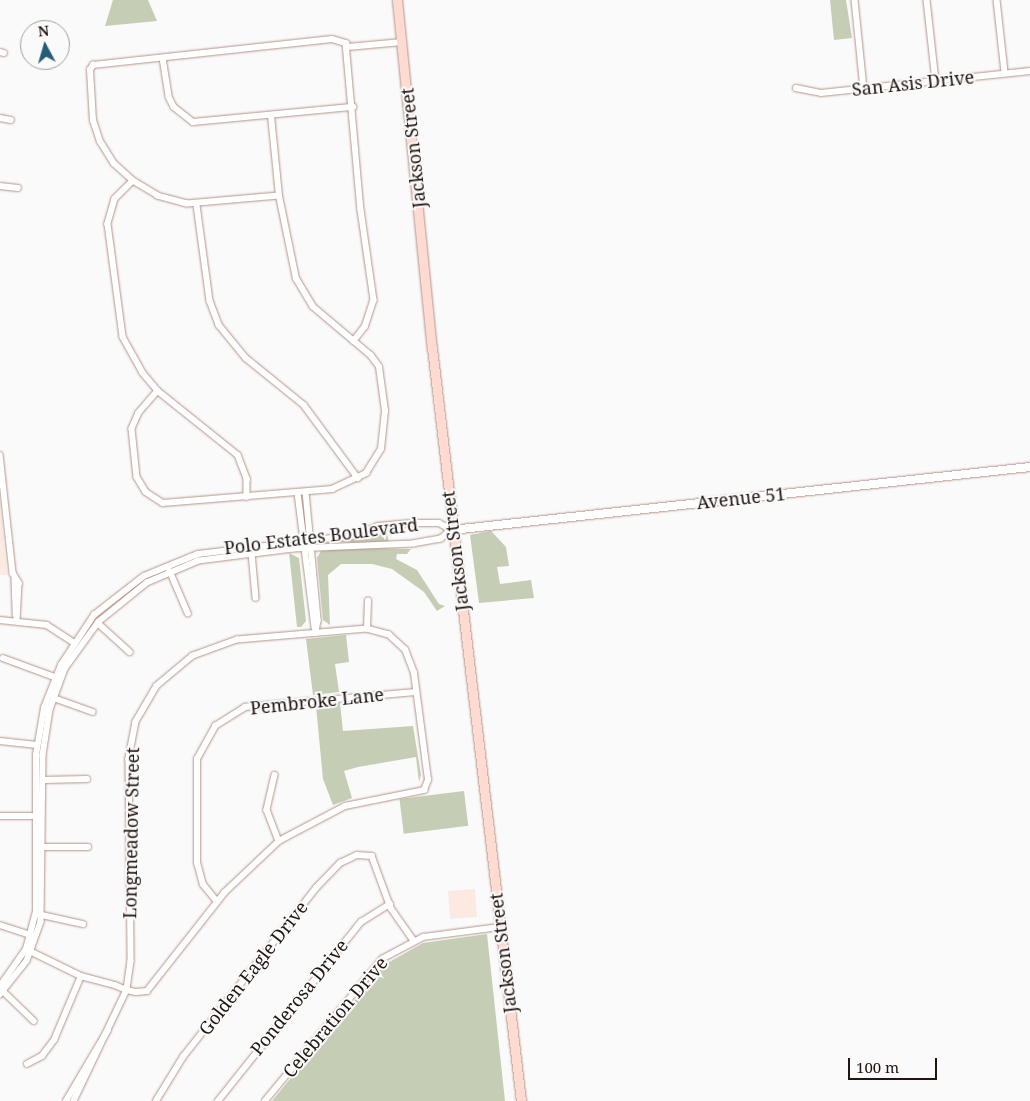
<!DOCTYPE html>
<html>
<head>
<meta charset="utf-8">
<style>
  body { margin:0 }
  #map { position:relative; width:1030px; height:1101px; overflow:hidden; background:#fafafa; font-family:"Noto Serif",serif }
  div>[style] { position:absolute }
  .built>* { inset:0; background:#fbe9e2; transform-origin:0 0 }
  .green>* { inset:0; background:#c5cdb5; transform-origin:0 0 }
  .roads { filter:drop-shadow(0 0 1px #b49487) drop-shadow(0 0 1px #b49487) }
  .minor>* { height:5.5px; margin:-2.75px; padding:0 2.75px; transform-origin:2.75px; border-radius:2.75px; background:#fff }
  .tertiary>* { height:8px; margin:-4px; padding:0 4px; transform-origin:4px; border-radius:4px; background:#fff }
  .secondary>* { height:9px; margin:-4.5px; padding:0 4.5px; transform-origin:4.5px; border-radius:4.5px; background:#fedad1 }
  span { translate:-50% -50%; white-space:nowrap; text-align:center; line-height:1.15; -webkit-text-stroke:4px #fafafa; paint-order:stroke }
  .street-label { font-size:18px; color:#211510 }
  .north { position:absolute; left:20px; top:20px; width:50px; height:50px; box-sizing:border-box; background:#fafafa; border:1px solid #a39e9c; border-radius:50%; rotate:354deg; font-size:14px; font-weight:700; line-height:20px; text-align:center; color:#211510 }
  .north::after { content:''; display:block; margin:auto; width:18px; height:22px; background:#265e78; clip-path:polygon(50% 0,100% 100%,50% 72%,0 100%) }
  .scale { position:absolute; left:848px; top:1058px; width:89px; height:22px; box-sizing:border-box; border:2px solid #211510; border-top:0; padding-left:6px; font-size:15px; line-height:18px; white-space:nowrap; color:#211510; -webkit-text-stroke:4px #fafafa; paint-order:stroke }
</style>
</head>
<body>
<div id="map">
  <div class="built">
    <i style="clip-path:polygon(0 505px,7px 575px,0 575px)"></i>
    <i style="left:475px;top:889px;width:28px;height:27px;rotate:86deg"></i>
  </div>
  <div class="green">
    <i style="clip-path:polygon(113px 0,148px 0,157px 21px,105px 26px)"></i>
    <i style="clip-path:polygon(830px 0,846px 0,852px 38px,834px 40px)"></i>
    <i style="clip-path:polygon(491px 531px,506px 547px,509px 566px,497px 567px,500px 584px,531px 580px,534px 598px,479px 603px,470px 535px)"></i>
    <i style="clip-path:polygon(387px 533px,389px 544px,384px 545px,339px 542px)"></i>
    <i style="clip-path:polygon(353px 548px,411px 549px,407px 554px,397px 554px,396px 559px,417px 570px,439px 604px,445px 606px,437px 611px,424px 592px,392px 569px,372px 564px,341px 564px,328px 575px,330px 625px,323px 620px,317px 558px,321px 551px)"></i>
    <i style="clip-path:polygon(289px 553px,299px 558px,306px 621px,301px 627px,297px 627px)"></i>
    <i style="clip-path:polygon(346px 635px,349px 662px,335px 664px,339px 692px,313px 695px,306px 639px)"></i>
    <i style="clip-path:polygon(340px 703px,343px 731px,413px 726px,421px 775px,419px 782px,416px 757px,358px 767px,344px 771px,352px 798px,333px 805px,323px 779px,316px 706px)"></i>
    <i style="left:464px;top:791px;width:35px;height:65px;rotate:83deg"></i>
    <i style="clip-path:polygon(487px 934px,505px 1101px,272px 1101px,384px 965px,423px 943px)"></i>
  </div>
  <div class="roads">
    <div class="minor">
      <i style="left:855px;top:0;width:88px;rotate:84.2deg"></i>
      <i style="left:927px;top:0;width:81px;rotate:83.7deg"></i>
      <i style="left:997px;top:0;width:73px;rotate:83.7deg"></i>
      <i style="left:348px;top:47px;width:54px;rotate:-5.3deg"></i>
      <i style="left:0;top:52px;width:4px;rotate:14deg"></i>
      <i style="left:163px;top:58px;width:39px;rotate:81deg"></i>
      <i style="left:169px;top:97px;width:11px;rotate:63deg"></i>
      <i style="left:174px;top:107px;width:24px;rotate:38deg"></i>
      <i style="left:193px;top:122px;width:161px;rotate:-5.4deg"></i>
      <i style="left:796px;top:88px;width:25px;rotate:11deg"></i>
      <i style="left:821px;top:93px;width:210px;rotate:-6deg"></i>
      <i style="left:0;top:118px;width:11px;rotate:10deg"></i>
      <i style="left:133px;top:181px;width:25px;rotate:135deg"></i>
      <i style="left:115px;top:199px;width:26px;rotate:106deg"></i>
      <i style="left:108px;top:224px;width:114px;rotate:82.4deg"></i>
      <i style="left:123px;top:337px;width:41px;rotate:60.9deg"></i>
      <i style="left:143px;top:373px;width:23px;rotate:50deg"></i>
      <i style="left:158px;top:391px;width:102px;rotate:38.7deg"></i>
      <i style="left:238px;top:455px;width:26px;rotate:69deg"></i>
      <i style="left:247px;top:479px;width:18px;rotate:90deg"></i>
      <i style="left:0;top:186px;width:18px;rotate:6deg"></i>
      <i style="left:279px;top:196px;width:92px;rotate:175deg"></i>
      <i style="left:187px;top:204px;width:30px;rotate:-165deg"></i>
      <i style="left:158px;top:196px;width:29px;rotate:-149deg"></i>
      <i style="left:133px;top:181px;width:25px;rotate:-138deg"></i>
      <i style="left:114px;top:164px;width:26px;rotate:-122deg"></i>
      <i style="left:100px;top:142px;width:22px;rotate:-108deg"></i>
      <i style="left:93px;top:121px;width:51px;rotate:-93.4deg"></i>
      <i style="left:90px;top:70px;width:6px;rotate:-59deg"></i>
      <i style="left:93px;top:65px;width:240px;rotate:-6.2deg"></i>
      <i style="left:332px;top:39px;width:15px;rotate:16deg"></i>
      <i style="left:346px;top:43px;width:168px;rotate:84.9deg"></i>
      <i style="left:361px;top:210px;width:91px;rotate:81.8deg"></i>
      <i style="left:374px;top:300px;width:28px;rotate:108deg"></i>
      <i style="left:365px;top:327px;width:18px;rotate:128deg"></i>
      <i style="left:197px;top:205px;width:97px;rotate:82.3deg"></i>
      <i style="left:210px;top:301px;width:26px;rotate:69deg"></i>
      <i style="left:219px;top:325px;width:43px;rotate:50.7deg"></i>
      <i style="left:246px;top:358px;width:75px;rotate:39deg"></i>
      <i style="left:304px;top:405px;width:91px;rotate:53.5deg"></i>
      <i style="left:158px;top:391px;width:29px;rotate:131deg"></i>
      <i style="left:139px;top:413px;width:17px;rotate:114deg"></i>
      <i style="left:132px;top:429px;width:48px;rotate:84.1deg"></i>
      <i style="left:137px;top:477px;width:17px;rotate:59deg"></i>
      <i style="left:146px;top:492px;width:20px;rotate:33deg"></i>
      <i style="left:163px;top:503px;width:170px;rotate:-4.7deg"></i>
      <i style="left:332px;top:489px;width:38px;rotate:-25deg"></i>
      <i style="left:366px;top:473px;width:28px;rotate:-58deg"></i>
      <i style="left:381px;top:449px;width:38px;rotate:-84deg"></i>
      <i style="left:385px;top:411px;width:44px;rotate:-97.8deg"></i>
      <i style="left:379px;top:367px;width:14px;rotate:-126deg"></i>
      <i style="left:371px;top:356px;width:76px;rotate:-139.8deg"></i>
      <i style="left:313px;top:307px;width:33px;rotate:-121deg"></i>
      <i style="left:296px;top:279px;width:85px;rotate:-101.6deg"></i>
      <i style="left:279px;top:196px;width:80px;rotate:-95.7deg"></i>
      <i style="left:0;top:455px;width:119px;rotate:83.7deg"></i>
      <i style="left:13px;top:573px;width:12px;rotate:59deg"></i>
      <i style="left:19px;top:583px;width:36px;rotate:93deg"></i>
      <i style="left:306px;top:492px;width:129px;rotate:84.6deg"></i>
      <i style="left:318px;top:620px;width:13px;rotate:99deg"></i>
      <i style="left:298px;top:493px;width:136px;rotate:82.8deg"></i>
      <i style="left:252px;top:553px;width:45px;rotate:84.9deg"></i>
      <i style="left:170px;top:571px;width:46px;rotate:66.8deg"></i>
      <i style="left:15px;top:579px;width:36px;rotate:88deg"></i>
      <i style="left:0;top:620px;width:47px;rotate:6.1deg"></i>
      <i style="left:47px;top:625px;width:33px;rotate:33deg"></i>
      <i style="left:98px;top:623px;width:43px;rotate:42.2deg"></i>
      <i style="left:367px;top:629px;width:28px;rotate:-88deg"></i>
      <i style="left:3px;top:658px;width:55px;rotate:20.1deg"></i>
      <i style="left:54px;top:698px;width:41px;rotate:19.7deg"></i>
      <i style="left:0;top:741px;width:37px;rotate:6deg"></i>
      <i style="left:275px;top:775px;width:36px;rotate:103deg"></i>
      <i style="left:267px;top:810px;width:33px;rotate:69deg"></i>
      <i style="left:43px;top:780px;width:44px;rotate:-1.3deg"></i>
      <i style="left:0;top:816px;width:37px"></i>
      <i style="left:44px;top:847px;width:44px"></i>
      <i style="left:217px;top:902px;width:22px;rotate:-129deg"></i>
      <i style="left:203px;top:885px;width:23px;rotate:-105deg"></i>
      <i style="left:197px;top:863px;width:104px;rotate:-90deg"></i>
      <i style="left:197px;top:759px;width:38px;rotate:-61deg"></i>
      <i style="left:215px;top:726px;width:36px;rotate:-32deg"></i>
      <i style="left:245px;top:707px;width:171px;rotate:-5deg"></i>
      <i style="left:42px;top:915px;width:42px;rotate:12.4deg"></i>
      <i style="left:0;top:925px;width:33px;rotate:18deg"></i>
      <i style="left:30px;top:951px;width:57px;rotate:26.1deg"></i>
      <i style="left:81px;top:976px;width:35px;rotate:15deg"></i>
      <i style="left:115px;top:985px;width:13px;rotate:23deg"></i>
      <i style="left:127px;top:990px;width:9px;rotate:13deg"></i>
      <i style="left:136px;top:992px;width:11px;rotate:-5deg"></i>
      <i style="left:147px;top:991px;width:125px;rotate:-51.8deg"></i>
      <i style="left:224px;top:893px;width:76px;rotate:-43.4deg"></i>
      <i style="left:279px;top:841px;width:75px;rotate:-27.9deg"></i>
      <i style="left:345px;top:806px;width:81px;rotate:-11.4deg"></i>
      <i style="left:424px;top:790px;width:11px;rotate:-68deg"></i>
      <i style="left:428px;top:780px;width:108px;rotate:-97.5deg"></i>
      <i style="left:414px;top:673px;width:25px;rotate:-111deg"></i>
      <i style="left:405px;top:650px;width:22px;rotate:-137deg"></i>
      <i style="left:389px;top:635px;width:23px;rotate:-165deg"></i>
      <i style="left:367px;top:629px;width:130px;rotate:175.2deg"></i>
      <i style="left:237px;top:640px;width:47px;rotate:160deg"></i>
      <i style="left:193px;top:656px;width:47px;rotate:140.2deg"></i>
      <i style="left:157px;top:686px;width:42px;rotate:120.3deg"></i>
      <i style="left:136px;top:722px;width:38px;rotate:101deg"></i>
      <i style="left:129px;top:759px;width:202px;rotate:89.4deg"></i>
      <i style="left:131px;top:961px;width:29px;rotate:98deg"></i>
      <i style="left:127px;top:990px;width:123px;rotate:115.5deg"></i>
      <i style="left:0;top:986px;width:45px;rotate:-54.9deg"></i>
      <i style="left:26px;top:949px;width:38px;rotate:-75deg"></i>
      <i style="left:36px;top:912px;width:157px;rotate:-90deg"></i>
      <i style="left:36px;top:755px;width:48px;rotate:-80.3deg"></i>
      <i style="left:44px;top:708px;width:46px;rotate:-68.4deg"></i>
      <i style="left:61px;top:665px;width:60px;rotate:-56.6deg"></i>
      <i style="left:94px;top:615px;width:63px;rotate:-38deg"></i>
      <i style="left:144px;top:576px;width:58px;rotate:-22.2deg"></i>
      <i style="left:198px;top:554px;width:160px;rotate:-6.8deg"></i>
      <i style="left:357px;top:535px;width:23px;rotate:-23deg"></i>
      <i style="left:378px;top:526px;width:34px;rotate:-5deg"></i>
      <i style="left:412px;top:523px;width:27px"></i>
      <i style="left:439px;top:523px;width:15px;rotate:28deg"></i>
      <i style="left:452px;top:530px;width:14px;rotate:141deg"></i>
      <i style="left:441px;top:539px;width:27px;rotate:170deg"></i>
      <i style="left:414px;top:544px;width:121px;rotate:177.6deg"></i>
      <i style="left:293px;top:549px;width:95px;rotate:172.7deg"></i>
      <i style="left:199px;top:561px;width:56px;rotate:157.1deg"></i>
      <i style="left:147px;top:583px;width:62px;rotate:140.9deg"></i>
      <i style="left:99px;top:622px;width:58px;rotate:125.9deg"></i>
      <i style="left:65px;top:669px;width:44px;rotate:110.1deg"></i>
      <i style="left:50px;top:710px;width:46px;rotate:98.8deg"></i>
      <i style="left:43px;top:755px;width:167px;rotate:90.7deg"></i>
      <i style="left:41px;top:922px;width:41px;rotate:109.7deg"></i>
      <i style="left:27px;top:961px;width:43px;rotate:128.5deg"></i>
      <i style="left:3px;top:991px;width:43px;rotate:44.1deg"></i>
      <i style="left:27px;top:1064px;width:17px;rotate:-28deg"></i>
      <i style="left:42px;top:1056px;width:20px;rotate:-53deg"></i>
      <i style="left:54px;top:1040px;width:69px;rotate:-67.1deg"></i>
      <i style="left:66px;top:1101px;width:82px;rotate:-59.4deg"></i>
      <i style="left:156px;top:1101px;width:52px;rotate:-58.5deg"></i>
      <i style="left:183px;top:1057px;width:215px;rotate:-51.8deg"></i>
      <i style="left:316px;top:888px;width:35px;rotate:-46deg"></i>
      <i style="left:340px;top:863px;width:19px;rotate:-25deg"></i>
      <i style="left:357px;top:855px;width:15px;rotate:4deg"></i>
      <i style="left:372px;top:856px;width:55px;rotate:69.9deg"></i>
      <i style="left:391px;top:908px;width:39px;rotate:55deg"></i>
      <i style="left:218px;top:1101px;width:229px;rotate:-51.4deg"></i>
      <i style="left:361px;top:922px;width:34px;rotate:-32deg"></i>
      <i style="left:265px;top:1101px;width:184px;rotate:-50.5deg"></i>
      <i style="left:382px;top:959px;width:47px;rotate:-28.2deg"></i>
      <i style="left:423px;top:937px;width:78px;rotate:-7.4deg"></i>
    </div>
    <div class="tertiary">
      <i style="left:452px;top:530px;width:581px;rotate:-6.22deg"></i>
    </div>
    <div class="secondary">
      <i style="left:397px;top:0;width:350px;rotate:84.3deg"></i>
      <i style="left:432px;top:348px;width:758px;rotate:83.26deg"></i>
    </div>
  </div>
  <div class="street-label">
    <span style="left:913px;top:83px;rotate:-6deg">San Asis Drive</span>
    <span style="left:413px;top:148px;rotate:-96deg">Jackson Street</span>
    <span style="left:741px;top:498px;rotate:-6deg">Avenue 51</span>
    <span style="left:321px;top:536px;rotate:-7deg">Polo Estates Boulevard</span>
    <span style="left:455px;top:551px;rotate:-97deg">Jackson Street</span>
    <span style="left:317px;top:701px;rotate:-6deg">Pembroke Lane</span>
    <span style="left:131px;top:833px;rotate:-89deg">Longmeadow Street</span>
    <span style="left:503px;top:953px;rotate:-97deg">Jackson Street</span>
    <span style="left:253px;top:968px;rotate:-52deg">Golden Eagle Drive</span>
    <span style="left:299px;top:997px;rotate:-51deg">Ponderosa Drive</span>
    <span style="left:335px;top:1017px;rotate:-50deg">Celebration Drive</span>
  </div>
  <div class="north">N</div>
  <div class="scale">100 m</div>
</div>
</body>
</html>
